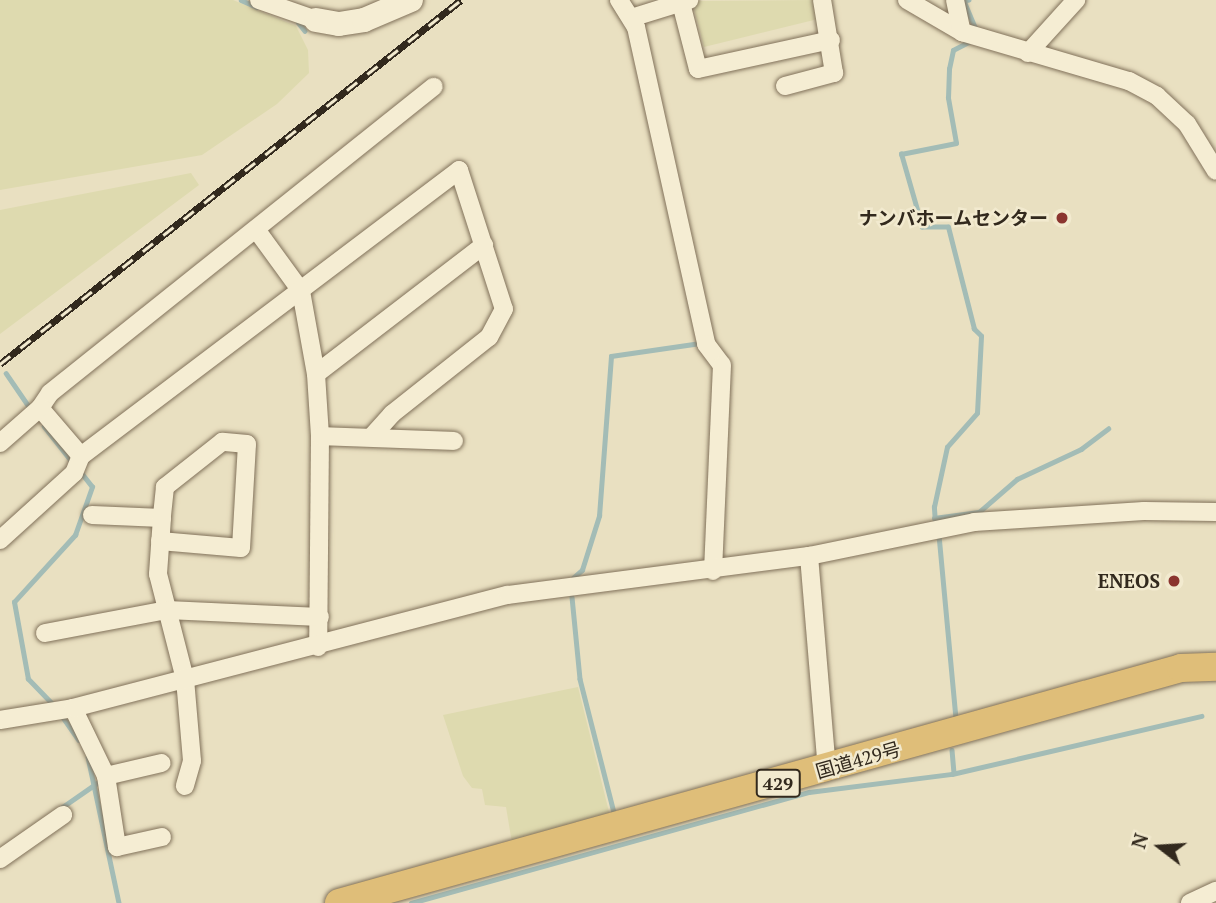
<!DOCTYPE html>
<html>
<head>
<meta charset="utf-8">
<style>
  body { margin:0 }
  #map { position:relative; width:1216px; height:903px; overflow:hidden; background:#e9e0c1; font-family:"PT Serif","Noto Sans JP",serif }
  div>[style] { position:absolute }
  .farmland>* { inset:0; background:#dedaaf }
  .stream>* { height:4.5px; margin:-2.25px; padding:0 2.25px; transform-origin:2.25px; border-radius:2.25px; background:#a3bcb6 }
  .roads { filter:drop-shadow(0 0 2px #81715a) drop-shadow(0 0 2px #81715a) }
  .minor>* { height:18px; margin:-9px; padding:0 9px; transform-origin:9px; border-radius:9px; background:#f5edd3 }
  .secondary>* { height:24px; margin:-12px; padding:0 12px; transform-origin:12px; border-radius:12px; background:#f5edd3 }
  .trunk>* { height:28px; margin:-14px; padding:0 14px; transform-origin:14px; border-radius:14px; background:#dfbe79 }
  .rail>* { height:7px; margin-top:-3.5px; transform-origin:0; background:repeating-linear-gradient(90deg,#f2eacf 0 13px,#32291d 0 26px); box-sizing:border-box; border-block:2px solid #32291d }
  .dots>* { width:19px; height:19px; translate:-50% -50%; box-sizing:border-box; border:4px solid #f2eacf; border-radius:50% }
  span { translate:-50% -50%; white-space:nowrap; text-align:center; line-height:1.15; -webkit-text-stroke:5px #f2eacf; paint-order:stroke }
  .shield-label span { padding:2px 5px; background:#f2eacf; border:2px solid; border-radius:5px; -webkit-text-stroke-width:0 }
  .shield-label { font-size:18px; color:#32291d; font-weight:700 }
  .poi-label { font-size:19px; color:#32291d; font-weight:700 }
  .right { translate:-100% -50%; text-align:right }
  .street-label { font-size:19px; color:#32291d }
  .north { position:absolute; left:1125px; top:812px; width:70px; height:70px; -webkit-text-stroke:5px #f2eacf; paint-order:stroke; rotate:287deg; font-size:19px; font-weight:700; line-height:28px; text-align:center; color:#32291d }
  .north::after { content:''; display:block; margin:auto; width:24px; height:32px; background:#32291d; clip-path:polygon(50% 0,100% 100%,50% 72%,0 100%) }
</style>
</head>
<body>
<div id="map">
  <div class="farmland">
    <i style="clip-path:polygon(0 0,233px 0,296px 26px,308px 50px,309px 73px,277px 104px,202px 155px,0 190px)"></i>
    <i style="clip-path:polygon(817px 0,822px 18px,704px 47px,692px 1px)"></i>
    <i style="clip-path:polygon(191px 173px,199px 185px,0 334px,0 210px)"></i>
    <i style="clip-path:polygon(578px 687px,611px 820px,512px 843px,506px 807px,485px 805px,482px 789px,472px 788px,463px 776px,443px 715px)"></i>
  </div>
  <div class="stream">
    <i style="left:241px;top:0;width:17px;rotate:24deg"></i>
    <i style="left:969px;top:0;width:5px;rotate:169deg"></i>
    <i style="left:964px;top:1px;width:33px;rotate:67deg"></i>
    <i style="left:298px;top:22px;width:11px;rotate:52deg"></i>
    <i style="left:6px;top:373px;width:46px;rotate:55.6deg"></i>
    <i style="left:44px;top:426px;width:47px;rotate:51.9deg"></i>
    <i style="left:934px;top:518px;width:45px;rotate:-7.6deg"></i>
    <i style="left:979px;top:512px;width:50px;rotate:-41deg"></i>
    <i style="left:1017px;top:479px;width:71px;rotate:-25.1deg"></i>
    <i style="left:1081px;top:449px;width:34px;rotate:-37deg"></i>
    <i style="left:935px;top:523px;width:16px;rotate:-94deg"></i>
    <i style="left:934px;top:507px;width:61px;rotate:-77.8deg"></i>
    <i style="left:947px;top:447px;width:45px;rotate:-48.6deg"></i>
    <i style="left:977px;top:413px;width:77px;rotate:-87deg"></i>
    <i style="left:981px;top:336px;width:10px;rotate:-135deg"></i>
    <i style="left:974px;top:329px;width:105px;rotate:-104.3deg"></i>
    <i style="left:948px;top:227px;width:26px;rotate:180deg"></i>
    <i style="left:922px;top:227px;width:76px;rotate:-106deg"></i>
    <i style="left:901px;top:154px;width:56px;rotate:-11.3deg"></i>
    <i style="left:956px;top:143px;width:46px;rotate:-100.1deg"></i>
    <i style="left:948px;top:98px;width:29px;rotate:-88deg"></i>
    <i style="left:949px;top:69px;width:19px;rotate:-78deg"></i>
    <i style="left:953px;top:50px;width:18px;rotate:-27deg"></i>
    <i style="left:939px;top:535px;width:183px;rotate:84.7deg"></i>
    <i style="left:573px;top:578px;width:12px;rotate:-42deg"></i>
    <i style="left:582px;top:570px;width:57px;rotate:-72.5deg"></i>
    <i style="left:599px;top:516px;width:160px;rotate:-85.7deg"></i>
    <i style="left:611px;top:356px;width:90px;rotate:-8.3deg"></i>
    <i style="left:572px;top:597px;width:82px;rotate:84.4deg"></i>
    <i style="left:580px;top:679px;width:137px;rotate:75.7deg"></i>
    <i style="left:53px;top:705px;width:36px;rotate:-134deg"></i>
    <i style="left:28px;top:679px;width:78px;rotate:-100.3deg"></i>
    <i style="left:14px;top:602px;width:91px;rotate:-47.7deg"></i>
    <i style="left:75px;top:535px;width:51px;rotate:-70.5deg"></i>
    <i style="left:92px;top:487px;width:18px;rotate:-128deg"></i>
    <i style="left:62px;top:716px;width:29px;rotate:55deg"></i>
    <i style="left:952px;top:750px;width:23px;rotate:85deg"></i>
    <i style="left:88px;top:757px;width:149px;rotate:78deg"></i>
    <i style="left:58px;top:810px;width:47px;rotate:-34.7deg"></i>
    <i style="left:411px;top:903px;width:413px;rotate:-15.6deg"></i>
    <i style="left:809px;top:792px;width:144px;rotate:-7.2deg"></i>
    <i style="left:952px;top:774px;width:256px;rotate:-13.1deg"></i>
  </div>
  <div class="roads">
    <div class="minor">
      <i style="left:259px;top:0;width:60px;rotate:19.3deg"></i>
      <i style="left:619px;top:0;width:32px;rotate:58deg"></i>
      <i style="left:636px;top:27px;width:325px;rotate:77.5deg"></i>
      <i style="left:706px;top:344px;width:26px;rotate:53deg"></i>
      <i style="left:722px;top:365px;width:206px;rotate:92.5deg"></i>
      <i style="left:907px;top:0;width:64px;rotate:30.2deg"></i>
      <i style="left:962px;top:32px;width:174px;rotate:16.4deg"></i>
      <i style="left:1129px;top:81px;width:32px;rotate:28deg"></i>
      <i style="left:1157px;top:96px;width:41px;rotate:43deg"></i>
      <i style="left:1187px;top:124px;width:55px;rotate:58.3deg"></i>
      <i style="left:955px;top:0;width:33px;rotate:78deg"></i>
      <i style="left:681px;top:3px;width:68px;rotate:75.6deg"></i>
      <i style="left:698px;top:69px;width:136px;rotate:-12.3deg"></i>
      <i style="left:631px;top:18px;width:61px;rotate:-17.2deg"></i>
      <i style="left:1028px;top:53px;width:72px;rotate:-47.8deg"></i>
      <i style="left:785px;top:86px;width:51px;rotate:-14.9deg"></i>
      <i style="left:834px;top:73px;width:74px;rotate:-99.3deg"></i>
      <i style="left:258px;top:232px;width:73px;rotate:53.9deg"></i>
      <i style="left:301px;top:291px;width:84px;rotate:79.8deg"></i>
      <i style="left:316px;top:374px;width:62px;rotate:86.3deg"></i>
      <i style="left:320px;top:436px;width:211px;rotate:90.5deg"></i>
      <i style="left:316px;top:374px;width:212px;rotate:-37.5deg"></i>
      <i style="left:40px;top:408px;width:63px;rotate:49.5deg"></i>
      <i style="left:320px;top:436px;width:134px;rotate:2.1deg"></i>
      <i style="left:0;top:443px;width:53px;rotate:-41.2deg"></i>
      <i style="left:40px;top:408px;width:18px;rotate:-56deg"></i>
      <i style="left:50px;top:393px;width:491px;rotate:-38.6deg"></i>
      <i style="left:92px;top:515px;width:70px;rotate:2.5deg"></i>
      <i style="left:0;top:540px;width:100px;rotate:-42.2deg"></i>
      <i style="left:74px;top:473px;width:18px;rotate:-68deg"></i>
      <i style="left:81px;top:456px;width:474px;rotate:-37.1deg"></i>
      <i style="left:459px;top:170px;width:146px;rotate:72.1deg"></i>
      <i style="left:504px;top:309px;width:32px;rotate:118deg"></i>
      <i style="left:489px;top:337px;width:124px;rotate:141.6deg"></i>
      <i style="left:392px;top:414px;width:31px;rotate:132deg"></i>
      <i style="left:160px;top:541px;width:81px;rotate:4.9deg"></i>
      <i style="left:241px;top:548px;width:104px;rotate:-86.7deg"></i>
      <i style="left:247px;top:444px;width:25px;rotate:-175deg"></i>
      <i style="left:222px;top:442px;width:73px;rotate:141.7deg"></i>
      <i style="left:165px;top:487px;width:31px;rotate:96deg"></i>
      <i style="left:162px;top:518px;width:56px;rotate:94.1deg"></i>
      <i style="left:158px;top:574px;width:108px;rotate:75.6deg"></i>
      <i style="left:185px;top:679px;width:82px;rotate:85.1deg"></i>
      <i style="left:192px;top:761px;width:26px;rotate:106deg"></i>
      <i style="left:809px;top:556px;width:215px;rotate:85.2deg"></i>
      <i style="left:45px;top:633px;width:124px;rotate:-10.7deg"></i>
      <i style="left:167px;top:610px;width:153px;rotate:2.6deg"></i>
      <i style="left:73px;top:708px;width:76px;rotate:64.1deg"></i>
      <i style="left:106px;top:776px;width:72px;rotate:81.2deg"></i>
      <i style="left:117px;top:847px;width:46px;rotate:-12.5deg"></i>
      <i style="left:0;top:720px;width:74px;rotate:-9.3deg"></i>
      <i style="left:73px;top:708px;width:449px;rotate:-14.6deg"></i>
      <i style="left:508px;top:595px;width:304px;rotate:-7.4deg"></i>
      <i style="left:809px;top:556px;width:168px;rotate:-11.6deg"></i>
      <i style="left:974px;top:522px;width:170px;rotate:-3.7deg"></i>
      <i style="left:1144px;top:511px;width:72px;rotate:0.8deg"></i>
      <i style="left:106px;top:776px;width:57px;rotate:-13.1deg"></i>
      <i style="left:0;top:859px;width:77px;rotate:-34.9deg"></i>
      <i style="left:1190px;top:903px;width:29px;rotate:-25deg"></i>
    </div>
    <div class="secondary">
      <i style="left:316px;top:20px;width:23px;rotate:10deg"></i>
      <i style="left:339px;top:24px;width:25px;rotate:-9deg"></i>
      <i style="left:364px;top:20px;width:51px;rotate:-23.1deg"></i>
    </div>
    <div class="trunk">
      <i style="left:339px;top:903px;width:874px;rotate:-15.59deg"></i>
      <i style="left:1181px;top:668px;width:35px;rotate:-2deg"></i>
    </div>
  </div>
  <div class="rail">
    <i style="left:0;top:364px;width:587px;rotate:-38.29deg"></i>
  </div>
  <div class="dots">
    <i style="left:1062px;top:218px;background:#8b352f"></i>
    <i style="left:1174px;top:581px;background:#8b352f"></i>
  </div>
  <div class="shield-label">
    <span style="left:778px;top:783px">429</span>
  </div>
  <div class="poi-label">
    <span class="right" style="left:1048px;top:218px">ナンバホームセンター</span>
    <span class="right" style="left:1160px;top:581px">ENEOS</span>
  </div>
  <div class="street-label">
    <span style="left:858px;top:760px;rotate:-16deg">国道429号</span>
  </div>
  <div class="north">N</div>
</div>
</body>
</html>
